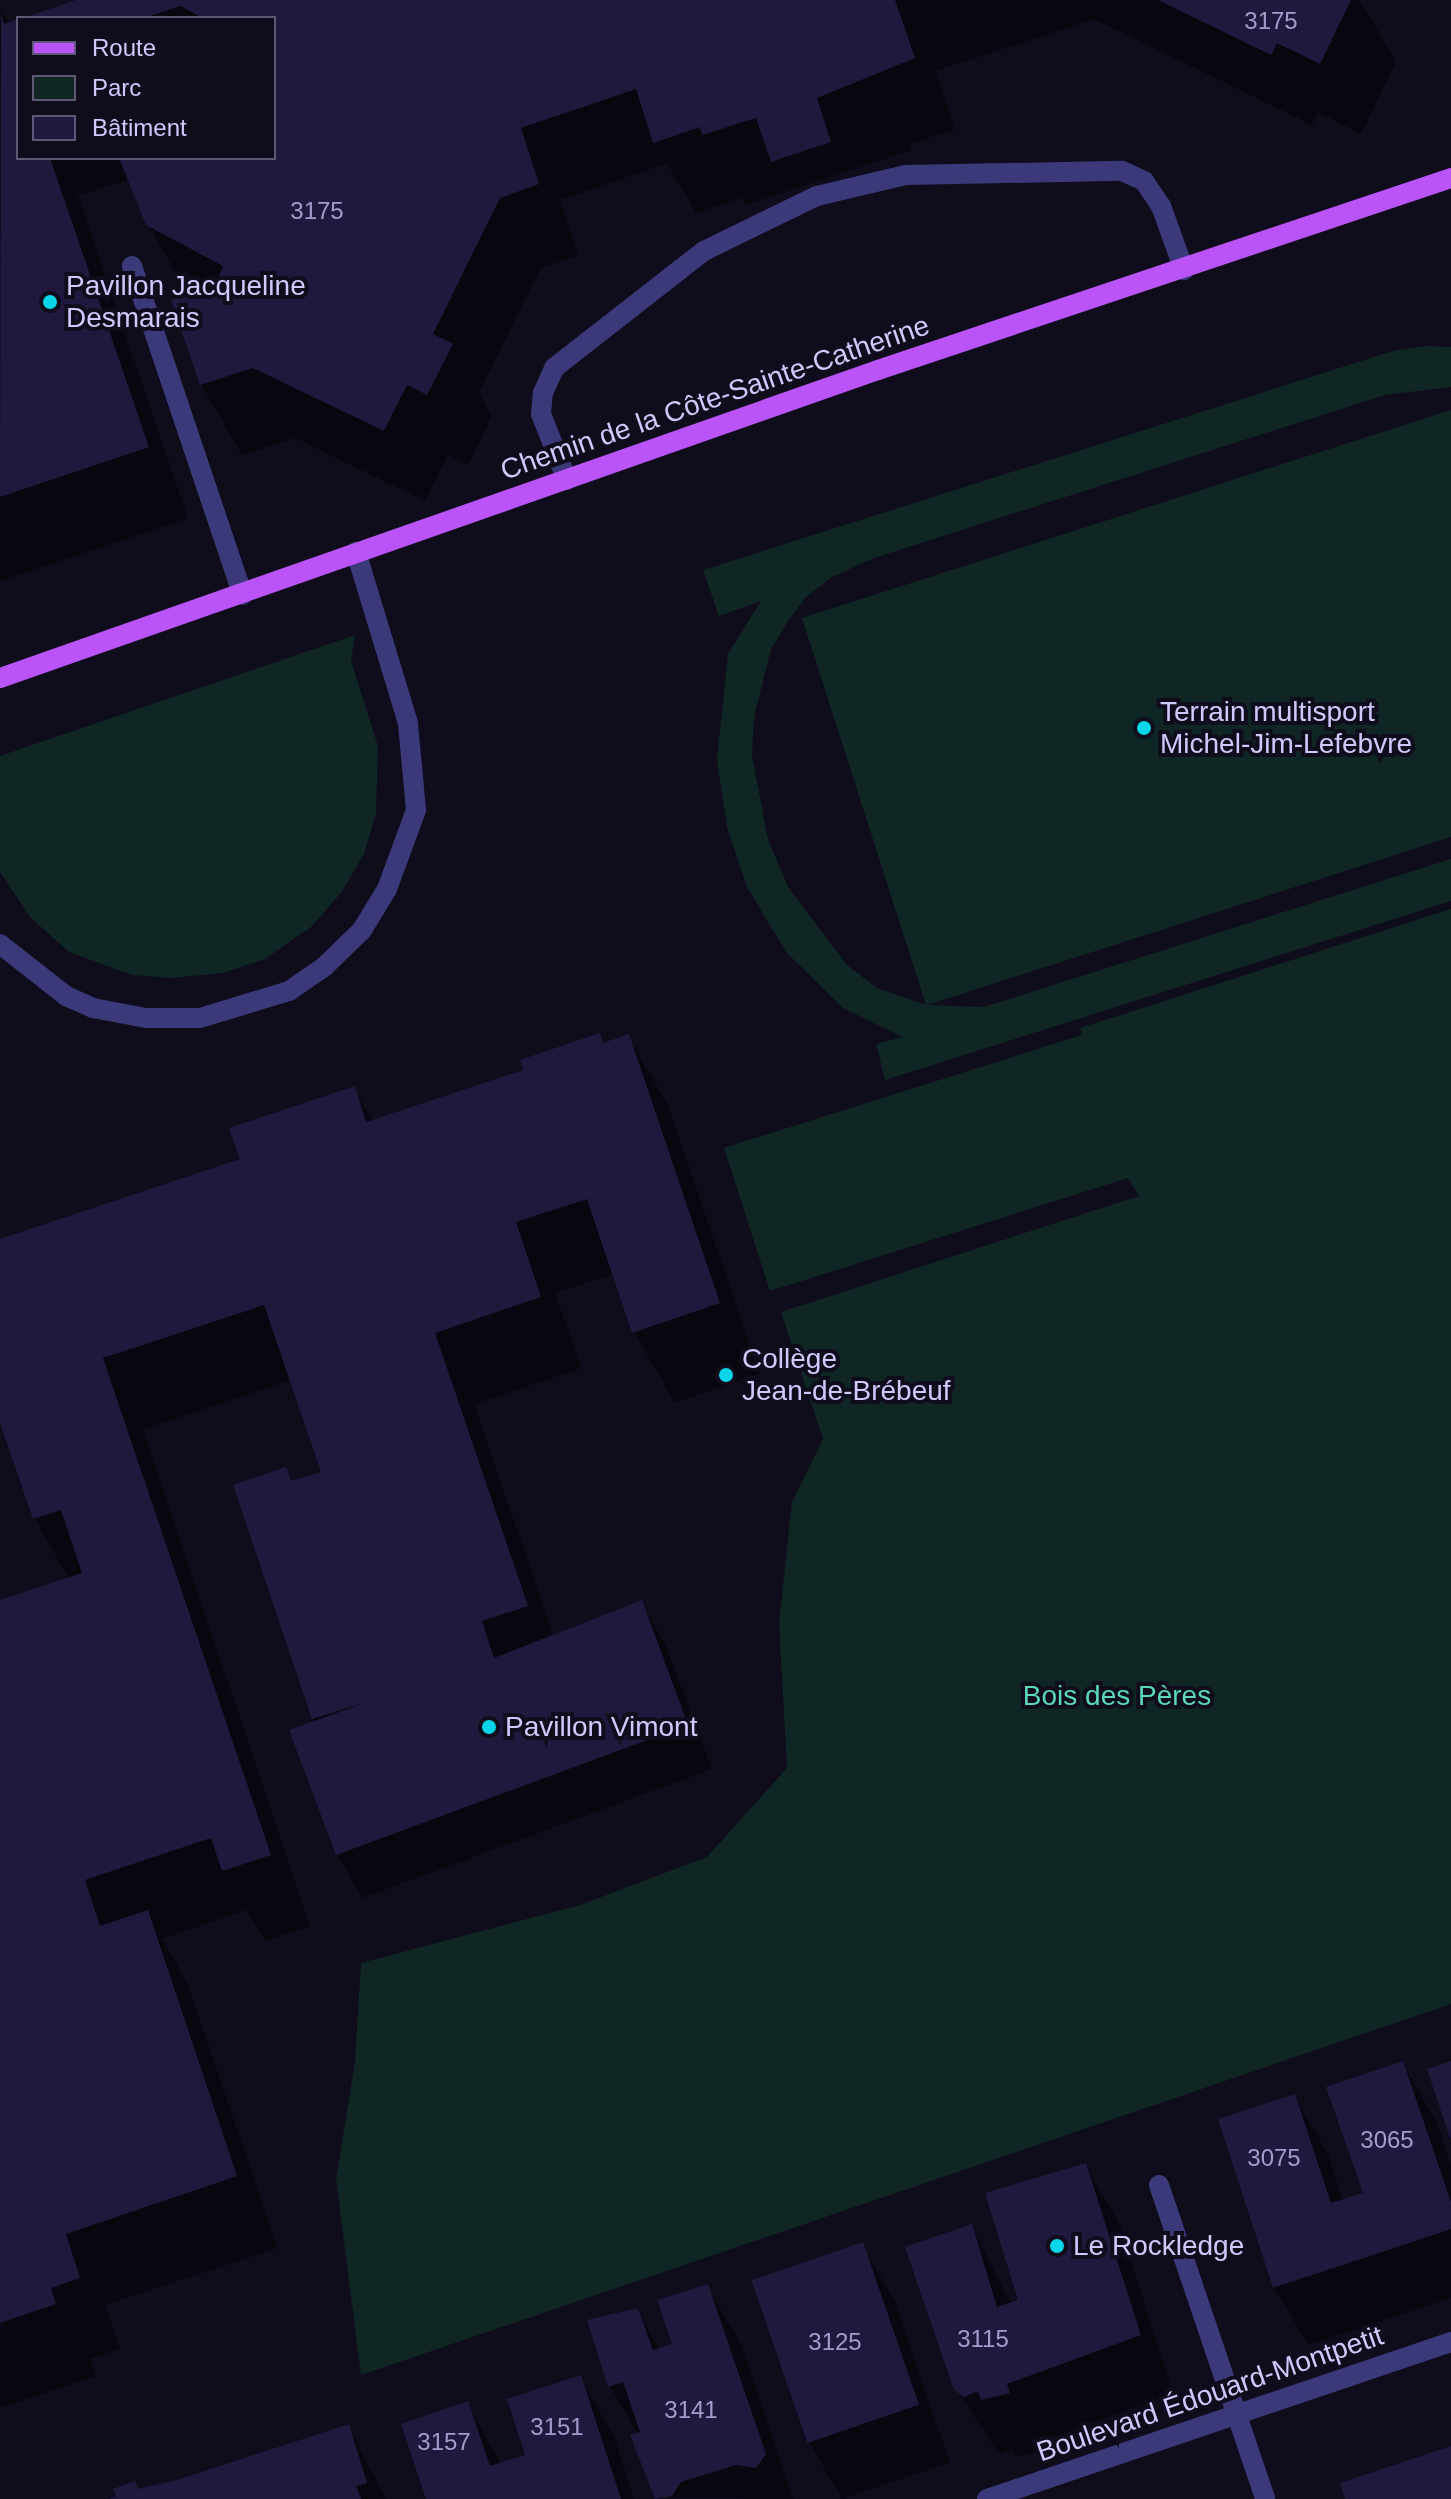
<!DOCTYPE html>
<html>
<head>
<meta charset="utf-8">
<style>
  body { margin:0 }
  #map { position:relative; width:1451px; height:2499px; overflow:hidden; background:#0f0c1c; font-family:Arial,sans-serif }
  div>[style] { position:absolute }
  .green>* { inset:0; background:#0f2625 }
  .shadow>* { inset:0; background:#0007 }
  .building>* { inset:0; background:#20193d; transform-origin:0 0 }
  .minor>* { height:20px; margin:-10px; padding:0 10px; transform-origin:10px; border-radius:10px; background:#3b397a }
  .major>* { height:20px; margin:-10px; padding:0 10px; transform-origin:10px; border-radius:10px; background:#ba54f9 }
  .dots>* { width:22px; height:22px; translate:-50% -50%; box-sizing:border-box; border:4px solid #0f0c1c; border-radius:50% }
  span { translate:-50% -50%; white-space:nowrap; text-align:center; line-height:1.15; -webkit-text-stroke:8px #0f0c1c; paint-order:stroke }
  .number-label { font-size:24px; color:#a39dcd }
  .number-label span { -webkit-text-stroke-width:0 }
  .poi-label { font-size:28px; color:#cfc9fd }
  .left { translate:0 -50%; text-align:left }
  .street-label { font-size:28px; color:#cfc9fd }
  .park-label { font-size:28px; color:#59d9b8 }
  .legend { position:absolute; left:16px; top:16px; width:260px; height:144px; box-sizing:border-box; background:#0f0c1c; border:2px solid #5c5876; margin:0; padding:10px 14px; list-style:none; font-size:24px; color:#cfc9fd }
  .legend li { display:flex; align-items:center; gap:16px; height:40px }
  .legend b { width:40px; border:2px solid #5c5876 }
</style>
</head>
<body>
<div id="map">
  <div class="green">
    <i style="clip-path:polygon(1425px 346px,1451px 347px,1451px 387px,1385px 395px,874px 558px,832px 577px,805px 598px,788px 621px,771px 649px,754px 717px,752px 756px,768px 839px,788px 887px,847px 965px,877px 988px,926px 1005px,802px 618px,1451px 410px,1451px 837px,927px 1005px,984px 1007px,1451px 859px,1451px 901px,885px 1080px,876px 1044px,902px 1037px,843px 1008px,786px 952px,747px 887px,727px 827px,717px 759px,728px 654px,761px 601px,719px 616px,703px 570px,1393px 351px)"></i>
    <i style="clip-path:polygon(355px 635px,351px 661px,378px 746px,376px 813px,364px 854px,341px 893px,311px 927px,265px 959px,223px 973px,170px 978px,132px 975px,69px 952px,30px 917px,0 872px,0 756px)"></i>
    <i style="clip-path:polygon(1451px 909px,1451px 2004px,361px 2375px,336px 2179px,355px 2062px,361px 1963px,580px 1905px,707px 1857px,787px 1768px,779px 1623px,792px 1502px,823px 1439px,781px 1312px,1139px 1196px,1128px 1178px,770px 1291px,724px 1148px,1082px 1035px,1080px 1028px)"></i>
  </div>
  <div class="shadow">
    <i style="clip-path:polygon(82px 0,1360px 0,1396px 62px,1361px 134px,1318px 112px,1312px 125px,1094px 19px,935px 71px,955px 129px,909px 144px,912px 150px,745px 205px,741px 198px,696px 213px,667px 163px,560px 200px,578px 255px,540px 269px,479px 393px,492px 416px,468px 465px,448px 455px,425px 501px,295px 438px,242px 455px,201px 384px,189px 296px,148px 224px,130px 179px,78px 196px,188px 518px,0 581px,0 8px,10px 24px,18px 21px,18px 158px,274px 158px,274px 18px,28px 18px)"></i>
    <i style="clip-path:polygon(599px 1036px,604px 1045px,628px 1036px,669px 1107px,759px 1374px,675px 1403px,634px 1332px,615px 1274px,555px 1293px,581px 1368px,474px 1404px,553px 1635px,641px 1602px,666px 1646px,712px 1769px,362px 1898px,337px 1854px,313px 1718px,286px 1470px,293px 1483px,323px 1473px,291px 1380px,143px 1429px,310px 1926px,265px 1941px,247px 1910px,162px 1939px,188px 1984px,277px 2248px,105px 2305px,120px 2349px,90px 2359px,96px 2376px,0 2408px,0 1602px,69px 1579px,35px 1519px,0 1416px,0 1241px,242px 1160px,354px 1089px,373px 1122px,526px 1071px)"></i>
    <i style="clip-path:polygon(1402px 2063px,1436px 2121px,1451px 2166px,1451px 2298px,1308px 2345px,1274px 2287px,1294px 2096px,1328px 2154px,1343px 2201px,1365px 2194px)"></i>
    <i style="clip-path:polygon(1085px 2165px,1119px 2223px,1173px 2393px,1039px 2442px,1042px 2451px,1017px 2457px,1012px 2449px,999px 2454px,956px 2389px,972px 2227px,1011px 2304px,1020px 2301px)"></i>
    <i style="clip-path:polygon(862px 2244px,895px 2302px,950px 2463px,842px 2499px,809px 2442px,754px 2281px)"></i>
    <i style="clip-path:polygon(707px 2286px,741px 2344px,793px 2499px,654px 2497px,632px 2436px,638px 2435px,610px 2386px,590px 2322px,637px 2310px,660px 2350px,674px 2345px)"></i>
    <i style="clip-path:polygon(580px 2378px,614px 2436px,634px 2499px,428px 2499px,467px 2404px,502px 2465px,528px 2456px)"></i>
    <i style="clip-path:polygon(348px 2426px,386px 2499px,113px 2499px,178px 2481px)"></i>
  </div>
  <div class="building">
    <i style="clip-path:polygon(76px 0,895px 0,915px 58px,817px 98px,831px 142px,771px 162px,756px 118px,702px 135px,700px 127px,653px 143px,636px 89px,521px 128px,539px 184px,500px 198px,433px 334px,453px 344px,427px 395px,407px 385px,384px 431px,253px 368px,200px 385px,171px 300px,216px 284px,223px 266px,146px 225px,119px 158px,274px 158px,274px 18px,203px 18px,180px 6px,144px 18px,23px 18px)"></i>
    <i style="clip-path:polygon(1158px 0,1351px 0,1320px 64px,1277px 43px,1271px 55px)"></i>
    <i style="clip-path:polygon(1px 13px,4px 24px,18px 19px,18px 158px,50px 158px,149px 447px,0 497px)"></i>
    <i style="clip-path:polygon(600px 1033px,603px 1043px,629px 1034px,720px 1303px,632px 1333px,587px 1199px,516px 1222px,541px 1297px,435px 1333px,528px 1606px,482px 1621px,494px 1658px,642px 1600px,688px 1725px,336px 1855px,289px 1730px,367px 1702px,312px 1719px,233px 1485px,286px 1467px,291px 1481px,321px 1472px,264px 1305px,103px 1358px,271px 1855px,222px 1871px,211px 1838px,85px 1880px,100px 1926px,148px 1910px,237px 2176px,66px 2234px,80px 2278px,51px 2288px,56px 2304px,0 2323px,0 1600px,82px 1573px,61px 1510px,33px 1519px,0 1423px,0 1239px,240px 1159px,229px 1128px,355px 1086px,366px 1122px,523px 1070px,520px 1060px)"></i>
    <i style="clip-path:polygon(1403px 2061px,1451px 2202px,1451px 2229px,1273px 2288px,1218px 2119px,1295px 2094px,1331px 2203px,1363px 2193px,1326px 2087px)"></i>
    <i style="clip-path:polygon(1451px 2061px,1451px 2138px,1450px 2138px,1427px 2069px)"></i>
    <i style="clip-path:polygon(1086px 2163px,1141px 2335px,1007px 2384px,1010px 2393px,981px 2400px,978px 2391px,964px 2397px,954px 2390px,905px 2247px,972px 2224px,997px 2307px,1018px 2300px,985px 2193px)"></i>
    <i style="left:863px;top:2242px;width:172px;height:118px;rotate:71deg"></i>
    <i style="clip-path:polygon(708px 2284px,766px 2454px,756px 2468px,736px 2465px,681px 2482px,672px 2496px,655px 2499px,630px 2435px,640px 2432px,623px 2382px,608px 2387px,587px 2320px,638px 2308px,653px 2350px,672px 2344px,657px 2300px)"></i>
    <i style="clip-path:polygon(581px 2375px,621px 2499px,426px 2499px,401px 2424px,468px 2401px,490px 2466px,525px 2455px,507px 2399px)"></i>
    <i style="clip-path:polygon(349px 2424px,367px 2483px,356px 2486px,361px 2499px,109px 2499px,116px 2496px,113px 2489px,135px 2481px,138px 2489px,177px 2480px)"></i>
    <i style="clip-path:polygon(1451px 2446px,1451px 2499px,1345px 2499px,1340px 2483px)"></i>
  </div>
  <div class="minor">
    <i style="left:132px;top:266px;width:347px;rotate:71.4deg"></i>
    <i style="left:567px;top:480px;width:71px;rotate:-111.5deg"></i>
    <i style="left:541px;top:414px;width:21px;rotate:-85deg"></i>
    <i style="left:543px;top:393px;width:27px;rotate:-66deg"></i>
    <i style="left:554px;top:368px;width:190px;rotate:-38deg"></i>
    <i style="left:704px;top:251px;width:126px;rotate:-26deg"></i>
    <i style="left:817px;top:196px;width:91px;rotate:-13.3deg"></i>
    <i style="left:906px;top:175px;width:216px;rotate:-1.1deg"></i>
    <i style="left:1122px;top:171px;width:24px;rotate:24deg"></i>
    <i style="left:1144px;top:181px;width:30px;rotate:56deg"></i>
    <i style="left:1161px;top:206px;width:68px;rotate:70.2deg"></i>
    <i style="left:0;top:944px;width:84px;rotate:38.2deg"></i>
    <i style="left:66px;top:996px;width:30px;rotate:24deg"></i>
    <i style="left:93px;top:1008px;width:54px;rotate:10.7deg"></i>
    <i style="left:146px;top:1018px;width:54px"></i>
    <i style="left:200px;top:1018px;width:93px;rotate:-16.9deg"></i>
    <i style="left:289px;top:991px;width:42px;rotate:-34.4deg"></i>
    <i style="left:324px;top:967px;width:53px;rotate:-44.2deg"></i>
    <i style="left:362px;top:930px;width:48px;rotate:-58.6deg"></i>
    <i style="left:387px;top:889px;width:84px;rotate:-69.8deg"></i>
    <i style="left:416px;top:810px;width:87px;rotate:-95.3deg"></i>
    <i style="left:408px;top:723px;width:179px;rotate:-106.9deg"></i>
    <i style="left:1159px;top:2185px;width:331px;rotate:71.3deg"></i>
    <i style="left:987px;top:2499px;width:490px;rotate:-18.7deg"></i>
  </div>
  <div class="major">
    <i style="left:0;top:678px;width:930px;rotate:-19.33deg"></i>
    <i style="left:878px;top:370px;width:604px;rotate:-18.52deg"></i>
  </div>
  <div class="dots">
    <i style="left:50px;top:302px;background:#08d5ea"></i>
    <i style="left:1144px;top:728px;background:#08d5ea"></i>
    <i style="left:726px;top:1375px;background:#08d5ea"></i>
    <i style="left:489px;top:1727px;background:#08d5ea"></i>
    <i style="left:1057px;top:2246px;background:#08d5ea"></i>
  </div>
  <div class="number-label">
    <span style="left:1271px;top:21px">3175</span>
    <span style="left:317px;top:211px">3175</span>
    <span style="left:1387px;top:2140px">3065</span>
    <span style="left:1274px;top:2158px">3075</span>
    <span style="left:983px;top:2339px">3115</span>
    <span style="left:835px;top:2342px">3125</span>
    <span style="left:691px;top:2410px">3141</span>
    <span style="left:557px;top:2427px">3151</span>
    <span style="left:444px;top:2442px">3157</span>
  </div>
  <div class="poi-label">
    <span class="left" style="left:66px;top:302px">Pavillon Jacqueline<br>Desmarais</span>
    <span class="left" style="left:1160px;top:728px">Terrain multisport<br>Michel-Jim-Lefebvre</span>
    <span class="left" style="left:742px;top:1375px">Collège<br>Jean-de-Brébeuf</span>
    <span class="left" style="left:505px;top:1727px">Pavillon Vimont</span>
    <span class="left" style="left:1073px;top:2246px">Le Rockledge</span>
  </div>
  <div class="street-label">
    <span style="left:715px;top:398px;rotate:-19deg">Chemin de la Côte-Sainte-Catherine</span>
    <span style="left:1210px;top:2394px;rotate:-19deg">Boulevard Édouard-Montpetit</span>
  </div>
  <div class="park-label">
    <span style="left:1117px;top:1696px">Bois des Pères</span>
  </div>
  <ul class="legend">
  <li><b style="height:10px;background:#ba54f9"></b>Route</li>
  <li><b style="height:22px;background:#0f2625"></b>Parc</li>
  <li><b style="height:22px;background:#20193d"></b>Bâtiment</li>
  </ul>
</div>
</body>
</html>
